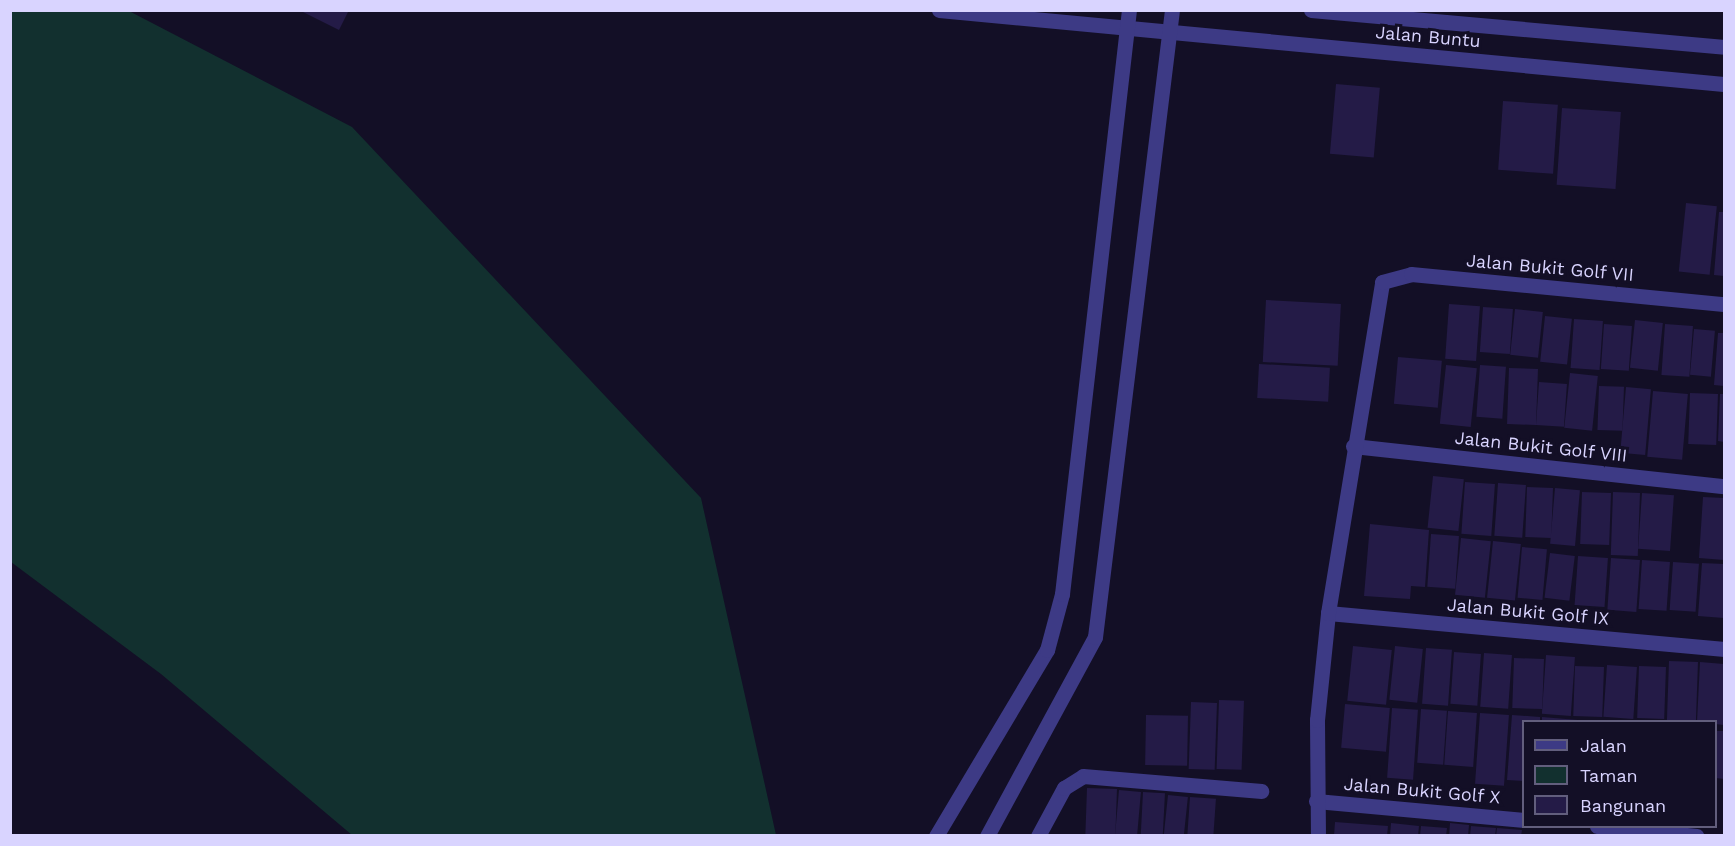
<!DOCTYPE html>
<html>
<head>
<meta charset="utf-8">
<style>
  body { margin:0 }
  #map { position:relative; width:1735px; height:846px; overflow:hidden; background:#130f26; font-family:"Work Sans",sans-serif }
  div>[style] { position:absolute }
  .green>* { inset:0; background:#12302f }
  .building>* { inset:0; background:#241b47; transform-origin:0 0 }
  .minor>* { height:15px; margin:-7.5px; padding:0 7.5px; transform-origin:7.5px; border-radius:7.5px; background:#3d3a85 }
  .tertiary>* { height:15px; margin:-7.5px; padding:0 7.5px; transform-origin:7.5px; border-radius:7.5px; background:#3d3a85 }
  span { translate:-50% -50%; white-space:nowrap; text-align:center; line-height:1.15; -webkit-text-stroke:6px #130f26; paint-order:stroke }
  .street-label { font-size:18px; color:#d9d4ff }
  .frame { position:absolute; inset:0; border:12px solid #d9d4ff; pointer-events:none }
  .legend { position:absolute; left:1522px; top:720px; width:195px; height:108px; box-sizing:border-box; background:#130f26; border:2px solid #625e7d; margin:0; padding:8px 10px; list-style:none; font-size:18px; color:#d9d4ff }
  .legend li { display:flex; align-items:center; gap:12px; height:30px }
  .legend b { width:30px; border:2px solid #625e7d }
</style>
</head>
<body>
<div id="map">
  <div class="green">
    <i style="clip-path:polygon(10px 11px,129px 11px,352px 127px,701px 498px,776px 835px,352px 835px,161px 674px,11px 562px)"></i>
  </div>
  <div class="building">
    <i style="clip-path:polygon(299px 10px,349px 10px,339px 30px)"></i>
    <i style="left:1336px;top:84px;width:44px;height:70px;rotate:5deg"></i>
    <i style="left:1503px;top:101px;width:55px;height:69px;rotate:4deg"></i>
    <i style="left:1562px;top:108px;width:59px;height:77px;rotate:4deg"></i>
    <i style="left:1686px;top:203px;width:31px;height:69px;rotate:6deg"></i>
    <i style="clip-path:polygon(1719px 212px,1724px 212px,1724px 276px,1714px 275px)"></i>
    <i style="left:1266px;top:300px;width:75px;height:62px;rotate:3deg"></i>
    <i style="left:1449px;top:304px;width:31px;height:55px;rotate:4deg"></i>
    <i style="left:1483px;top:307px;width:30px;height:45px;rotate:4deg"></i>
    <i style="left:1515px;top:309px;width:28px;height:46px;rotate:6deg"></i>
    <i style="left:1545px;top:316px;width:27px;height:46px;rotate:6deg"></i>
    <i style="left:1574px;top:319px;width:29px;height:49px;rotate:4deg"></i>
    <i style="left:1635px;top:320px;width:28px;height:48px;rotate:6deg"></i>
    <i style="left:1604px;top:324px;width:28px;height:45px;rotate:4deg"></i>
    <i style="left:1665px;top:324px;width:28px;height:51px;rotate:4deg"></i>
    <i style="left:1694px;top:329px;width:21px;height:46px;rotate:5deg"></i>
    <i style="clip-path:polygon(1718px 333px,1724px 333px,1724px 386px,1714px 385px)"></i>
    <i style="left:1398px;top:357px;width:44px;height:47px;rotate:5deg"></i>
    <i style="left:1259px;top:364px;width:71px;height:34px;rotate:3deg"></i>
    <i style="left:1446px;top:365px;width:31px;height:59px;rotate:6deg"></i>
    <i style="left:1480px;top:365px;width:26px;height:52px;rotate:4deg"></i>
    <i style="left:1509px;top:368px;width:29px;height:56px;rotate:2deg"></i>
    <i style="left:1570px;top:373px;width:28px;height:55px;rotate:6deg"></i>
    <i style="left:1539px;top:382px;width:28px;height:43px;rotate:4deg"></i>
    <i style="left:1599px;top:386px;width:25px;height:44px;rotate:2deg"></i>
    <i style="left:1626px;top:387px;width:25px;height:66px;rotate:5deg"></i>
    <i style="left:1653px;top:391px;width:35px;height:66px;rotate:5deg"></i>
    <i style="left:1690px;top:393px;width:28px;height:51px;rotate:2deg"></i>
    <i style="clip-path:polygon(1720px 394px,1724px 394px,1724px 442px,1718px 441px)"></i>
    <i style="left:1433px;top:476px;width:31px;height:52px;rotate:6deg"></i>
    <i style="left:1465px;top:482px;width:30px;height:52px;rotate:4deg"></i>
    <i style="left:1498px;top:483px;width:28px;height:53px;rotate:4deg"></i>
    <i style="left:1527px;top:487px;width:26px;height:50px;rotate:2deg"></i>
    <i style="left:1555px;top:488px;width:25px;height:56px;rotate:5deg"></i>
    <i style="left:1582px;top:492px;width:29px;height:52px;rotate:2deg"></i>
    <i style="left:1613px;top:492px;width:27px;height:63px;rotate:2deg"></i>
    <i style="left:1642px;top:493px;width:32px;height:56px;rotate:4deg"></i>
    <i style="clip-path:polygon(1703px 497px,1724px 498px,1724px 560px,1699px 558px)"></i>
    <i style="clip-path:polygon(1370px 524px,1429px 530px,1425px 587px,1411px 586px,1410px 599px,1364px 596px)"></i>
    <i style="left:1431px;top:534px;width:28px;height:53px;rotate:4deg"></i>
    <i style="left:1461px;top:538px;width:30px;height:57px;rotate:6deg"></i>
    <i style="left:1493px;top:541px;width:28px;height:57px;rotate:6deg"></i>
    <i style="left:1522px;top:547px;width:25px;height:51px;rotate:5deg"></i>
    <i style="left:1550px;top:553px;width:25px;height:45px;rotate:7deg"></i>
    <i style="left:1578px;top:556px;width:30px;height:49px;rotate:4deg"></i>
    <i style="left:1611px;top:558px;width:29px;height:52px;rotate:4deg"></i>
    <i style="left:1642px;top:560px;width:28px;height:49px;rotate:4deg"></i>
    <i style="left:1673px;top:562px;width:26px;height:48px;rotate:4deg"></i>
    <i style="clip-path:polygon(1702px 563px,1724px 564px,1724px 618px,1698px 616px)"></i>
    <i style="left:1353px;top:646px;width:39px;height:55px;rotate:6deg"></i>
    <i style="left:1395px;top:646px;width:28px;height:54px;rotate:6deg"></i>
    <i style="left:1426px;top:648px;width:26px;height:56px;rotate:4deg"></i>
    <i style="left:1454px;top:652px;width:27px;height:52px;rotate:4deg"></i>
    <i style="left:1484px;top:653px;width:28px;height:54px;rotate:4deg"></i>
    <i style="left:1546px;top:655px;width:29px;height:59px;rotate:4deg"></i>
    <i style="left:1514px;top:658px;width:30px;height:50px;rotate:2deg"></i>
    <i style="left:1669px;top:661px;width:29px;height:61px;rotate:2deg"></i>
    <i style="clip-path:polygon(1700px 662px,1724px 664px,1724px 725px,1697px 722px)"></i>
    <i style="left:1607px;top:665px;width:30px;height:52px;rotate:4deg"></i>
    <i style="left:1575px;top:666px;width:29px;height:50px;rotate:2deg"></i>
    <i style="left:1639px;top:666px;width:27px;height:52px;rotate:2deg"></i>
    <i style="left:1219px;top:700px;width:25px;height:69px;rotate:2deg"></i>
    <i style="left:1191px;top:702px;width:26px;height:67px;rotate:2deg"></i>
    <i style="left:1345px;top:704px;width:45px;height:44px;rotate:5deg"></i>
    <i style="left:1392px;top:708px;width:26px;height:70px;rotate:4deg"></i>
    <i style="left:1421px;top:709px;width:26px;height:54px;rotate:4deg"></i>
    <i style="left:1448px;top:711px;width:29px;height:54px;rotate:4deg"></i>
    <i style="left:1480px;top:713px;width:29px;height:71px;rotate:4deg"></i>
    <i style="left:1146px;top:715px;width:42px;height:50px;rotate:1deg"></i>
    <i style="clip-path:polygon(1512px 715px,1540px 717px,1540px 722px,1524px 722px,1524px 781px,1507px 780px)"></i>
    <i style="clip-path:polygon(1542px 717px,1578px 720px,1578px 722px,1542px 722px)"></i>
    <i style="clip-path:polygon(1717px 731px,1724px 731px,1724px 779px,1716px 778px)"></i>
    <i style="left:1087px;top:788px;width:30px;height:48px;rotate:2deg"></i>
    <i style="left:1119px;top:790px;width:22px;height:46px;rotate:5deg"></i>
    <i style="left:1143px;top:792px;width:22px;height:44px;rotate:3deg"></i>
    <i style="left:1168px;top:795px;width:20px;height:41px;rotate:6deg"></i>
    <i style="left:1190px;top:797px;width:26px;height:39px;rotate:4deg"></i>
    <i style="clip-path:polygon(1335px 822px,1388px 826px,1387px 836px,1334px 836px)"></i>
    <i style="clip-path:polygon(1391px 823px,1419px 826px,1418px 836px,1390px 836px)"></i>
    <i style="clip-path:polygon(1450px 823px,1469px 825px,1468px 836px,1449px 836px)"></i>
    <i style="clip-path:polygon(1421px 826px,1447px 828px,1446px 836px,1420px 836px)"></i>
    <i style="clip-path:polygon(1471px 826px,1496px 828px,1495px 836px,1470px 836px)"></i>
    <i style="clip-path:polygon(1497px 828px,1522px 830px,1521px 836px,1496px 836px)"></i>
  </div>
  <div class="minor">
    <i style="left:1353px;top:446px;width:373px;rotate:6.2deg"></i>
    <i style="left:1328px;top:613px;width:398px;rotate:5.2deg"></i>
    <i style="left:1316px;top:801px;width:209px;rotate:5.2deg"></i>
    <i style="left:1597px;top:826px;width:100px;rotate:5.7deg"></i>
    <i style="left:1038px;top:836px;width:55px;rotate:-61.6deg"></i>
    <i style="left:1064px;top:788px;width:22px;rotate:-32deg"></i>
    <i style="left:1083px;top:776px;width:179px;rotate:4.8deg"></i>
    <i style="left:1318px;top:836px;width:116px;rotate:-90.5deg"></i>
    <i style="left:1317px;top:720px;width:108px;rotate:-84.1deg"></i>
    <i style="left:1328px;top:613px;width:335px;rotate:-80.7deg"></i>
    <i style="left:1382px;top:282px;width:30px;rotate:-15deg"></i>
    <i style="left:1411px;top:274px;width:314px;rotate:5.5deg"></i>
  </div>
  <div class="tertiary">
    <i style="left:939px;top:10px;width:788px;rotate:5.39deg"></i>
    <i style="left:1311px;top:10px;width:415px;rotate:5.1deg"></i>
    <i style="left:936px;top:836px;width:217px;rotate:-59.2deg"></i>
    <i style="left:1047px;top:650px;width:58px;rotate:-75deg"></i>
    <i style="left:1062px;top:594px;width:588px;rotate:-83.46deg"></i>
    <i style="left:987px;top:836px;width:226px;rotate:-61.5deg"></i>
    <i style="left:1095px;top:637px;width:632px;rotate:-83deg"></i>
  </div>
  <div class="street-label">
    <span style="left:1428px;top:37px;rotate:5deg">Jalan Buntu</span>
    <span style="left:1550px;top:268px;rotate:5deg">Jalan Bukit Golf VII</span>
    <span style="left:1541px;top:447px;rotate:6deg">Jalan Bukit Golf VIII</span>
    <span style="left:1528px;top:612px;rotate:5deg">Jalan Bukit Golf IX</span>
    <span style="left:1422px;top:791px;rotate:5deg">Jalan Bukit Golf X</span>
  </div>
  <div class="frame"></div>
  <ul class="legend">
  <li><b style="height:8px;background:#3d3a85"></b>Jalan</li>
  <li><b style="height:16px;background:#12302f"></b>Taman</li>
  <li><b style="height:16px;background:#241b47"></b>Bangunan</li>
  </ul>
</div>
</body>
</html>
